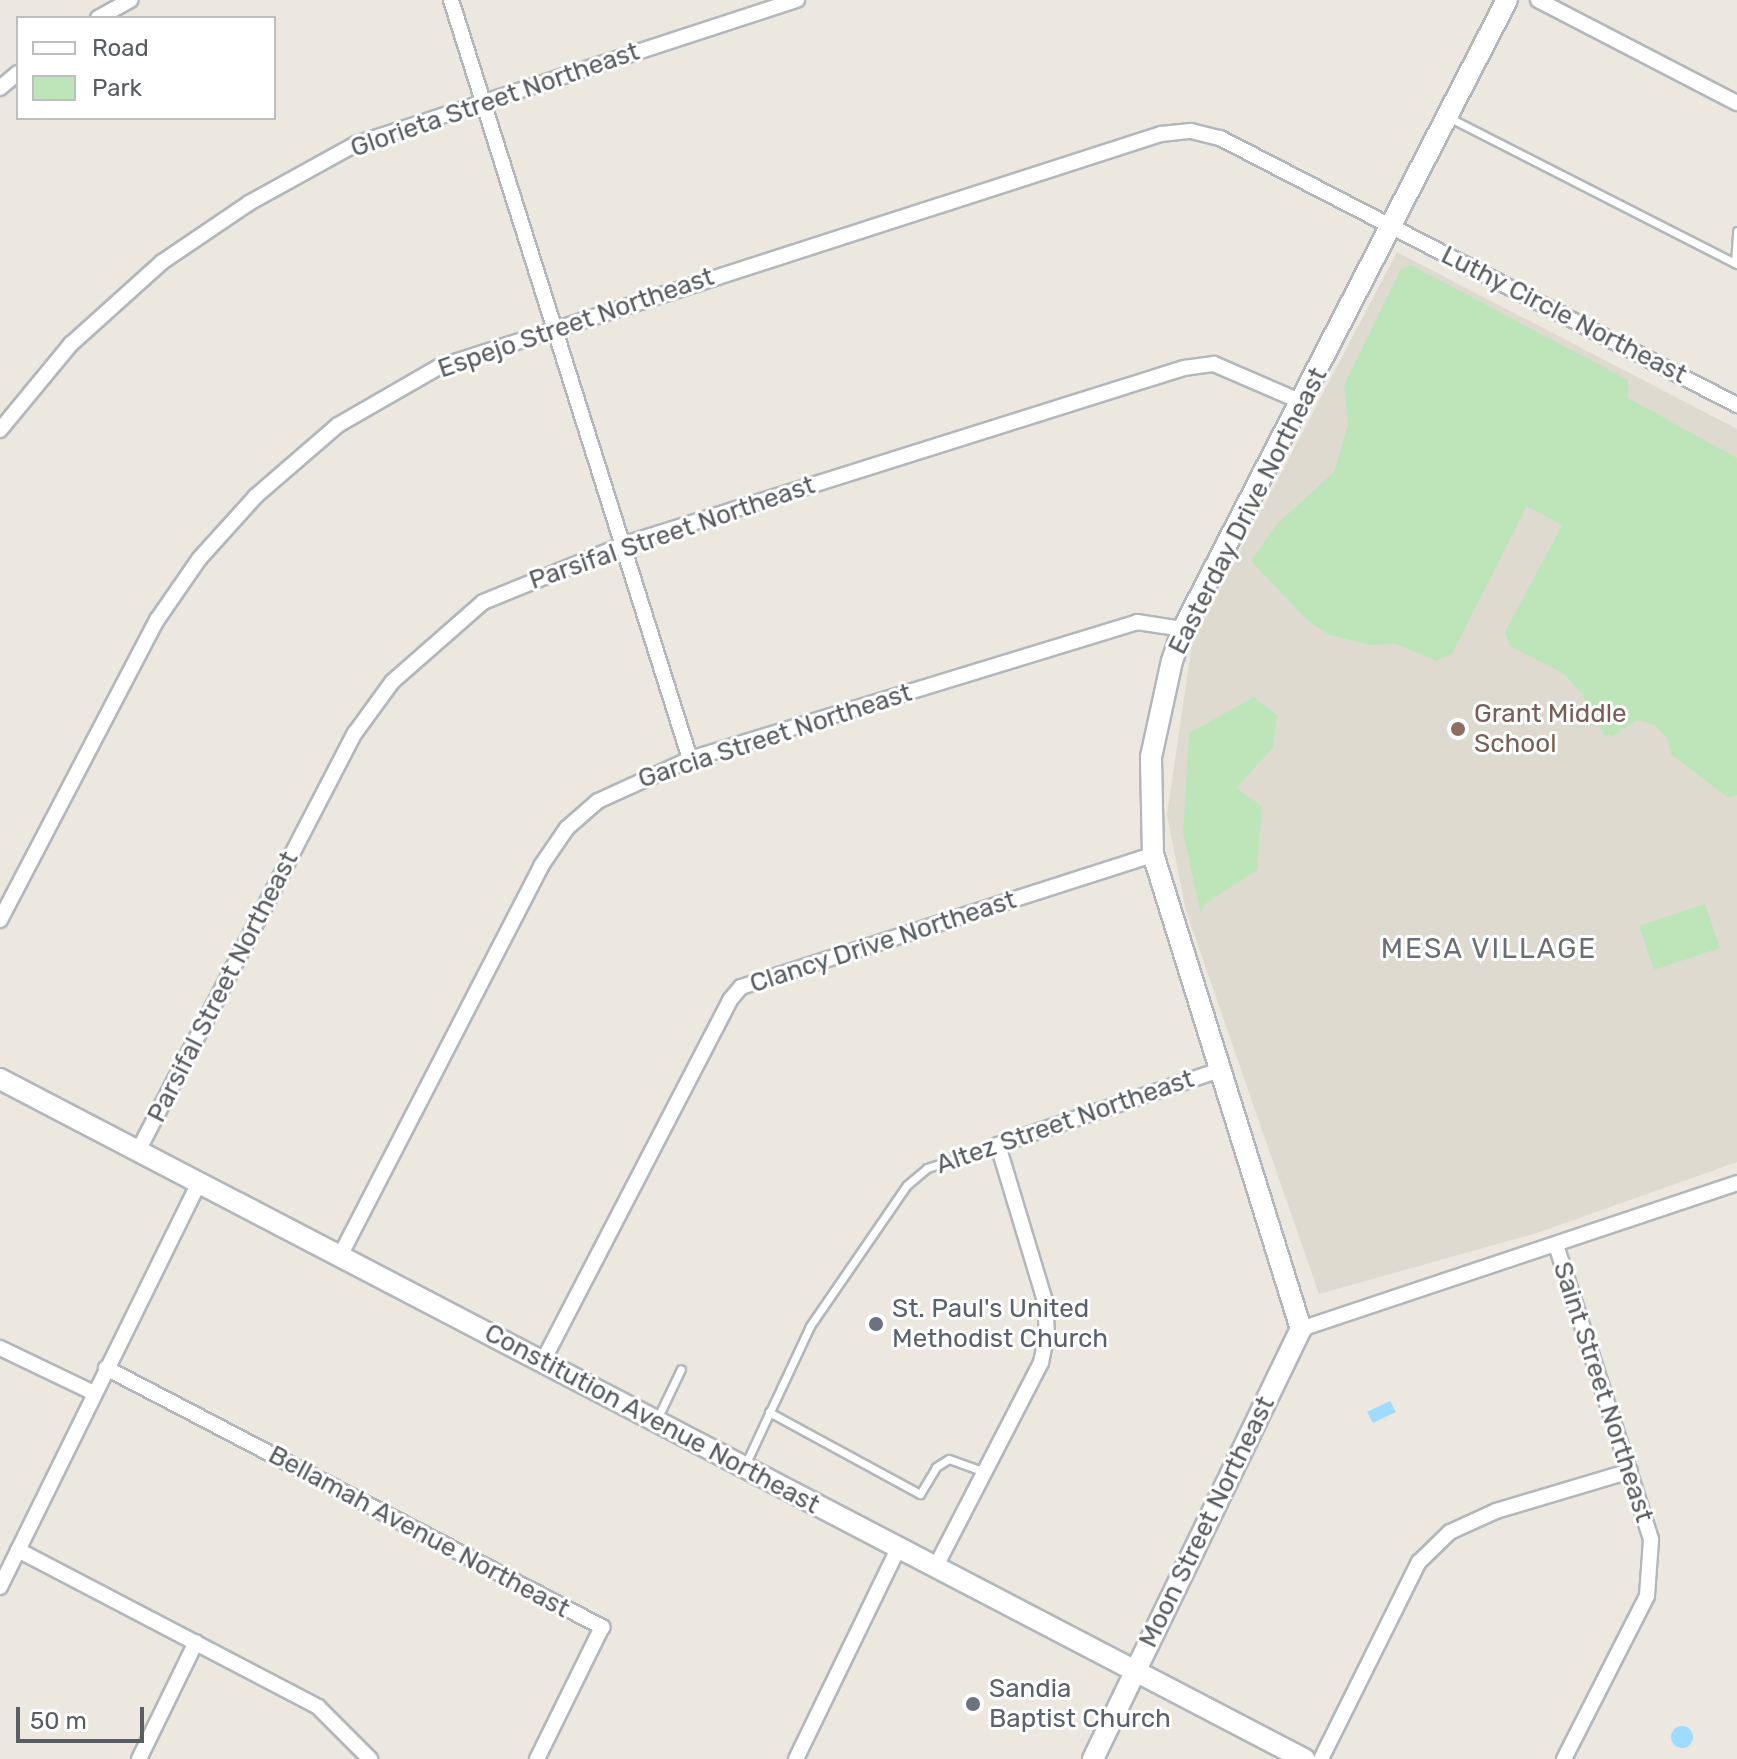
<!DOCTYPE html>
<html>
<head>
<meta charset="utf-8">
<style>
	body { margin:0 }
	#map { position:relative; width:1737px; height:1759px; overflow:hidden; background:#ece8df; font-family:Rubik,sans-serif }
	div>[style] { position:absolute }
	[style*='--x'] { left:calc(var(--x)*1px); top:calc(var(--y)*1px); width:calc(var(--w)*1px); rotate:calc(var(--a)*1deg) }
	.education>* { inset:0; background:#dedad0 }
	.green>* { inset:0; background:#bee5ba }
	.water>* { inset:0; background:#9ddcff }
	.round { border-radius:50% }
	.roads { filter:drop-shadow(2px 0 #b2b7bb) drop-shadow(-2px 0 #b2b7bb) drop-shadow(0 2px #b2b7bb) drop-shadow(0 -2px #b2b7bb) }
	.lane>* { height:7px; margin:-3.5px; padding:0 3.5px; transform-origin:3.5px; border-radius:3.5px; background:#fff }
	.street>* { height:14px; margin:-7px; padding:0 7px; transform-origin:7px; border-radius:7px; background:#fff }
	.secondary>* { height:20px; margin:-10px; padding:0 10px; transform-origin:10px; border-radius:10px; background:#fff }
	.dots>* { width:22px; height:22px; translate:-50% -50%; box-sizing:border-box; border:4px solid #fff; border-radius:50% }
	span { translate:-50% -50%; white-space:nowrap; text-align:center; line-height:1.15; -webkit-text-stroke:6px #fff; paint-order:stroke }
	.street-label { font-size:26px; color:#585d61 }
	.education-label { font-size:26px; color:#785e54 }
	.left { translate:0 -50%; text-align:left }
	.worship-label { font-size:26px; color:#5b616d }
	.neighbourhood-label { font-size:28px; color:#696f73; letter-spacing:2px }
	.legend { position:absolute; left:16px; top:16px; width:260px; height:104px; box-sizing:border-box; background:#fff; border:2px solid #bcbec0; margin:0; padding:10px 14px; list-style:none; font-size:24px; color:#585d61 }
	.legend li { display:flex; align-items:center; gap:16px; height:40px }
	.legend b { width:40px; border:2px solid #bcbec0 }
	.scale { position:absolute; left:16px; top:1707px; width:128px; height:36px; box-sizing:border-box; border:4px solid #585d61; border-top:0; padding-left:10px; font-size:24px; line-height:28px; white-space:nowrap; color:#585d61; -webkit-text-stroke:6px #fff; paint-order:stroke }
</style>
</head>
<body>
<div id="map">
	<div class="education">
		<div style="clip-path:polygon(1397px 252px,1737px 429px,1737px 1162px,1537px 1233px,1319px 1294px,1186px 911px,1167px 815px,1192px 643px)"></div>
	</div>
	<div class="green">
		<div style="clip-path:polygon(1411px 265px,1628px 380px,1628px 398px,1737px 458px,1737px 795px,1728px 798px,1671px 754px,1667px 738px,1654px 725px,1637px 720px,1613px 736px,1604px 735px,1580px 691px,1564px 674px,1510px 646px,1505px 632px,1562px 525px,1527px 506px,1452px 654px,1436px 661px,1396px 644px,1370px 645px,1330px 635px,1308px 621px,1251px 561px,1277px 524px,1334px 472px,1348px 425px,1344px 385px,1401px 269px)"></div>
		<div style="clip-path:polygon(1254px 697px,1277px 715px,1273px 748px,1236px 788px,1262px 806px,1257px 870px,1205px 904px,1201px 914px,1183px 833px,1189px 733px)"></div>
		<div style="clip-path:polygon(1705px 904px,1720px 948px,1654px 970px,1639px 926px)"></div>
	</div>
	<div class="water">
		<div style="clip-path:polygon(1390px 1401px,1396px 1412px,1373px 1423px,1367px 1412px)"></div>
		<div class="round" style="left:1671px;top:1726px;width:22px;height:22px"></div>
	</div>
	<div class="roads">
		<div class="lane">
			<div style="--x:1450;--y:118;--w:322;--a:27"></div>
			<div style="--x:1735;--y:263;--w:32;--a:-86"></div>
			<div style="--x:769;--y:1412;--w:172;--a:28.5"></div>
			<div style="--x:920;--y:1494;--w:31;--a:-59"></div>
			<div style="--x:936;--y:1467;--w:15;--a:-32"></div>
			<div style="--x:949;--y:1459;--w:37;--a:20"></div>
			<div style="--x:657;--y:1419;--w:55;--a:-64.4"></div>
			<div style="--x:745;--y:1465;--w:153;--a:-64.9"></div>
			<div style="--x:810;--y:1326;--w:171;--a:-55.5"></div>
			<div style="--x:907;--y:1185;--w:26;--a:-40"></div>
			<div style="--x:927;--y:1168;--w:75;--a:-17.9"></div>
		</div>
		<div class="street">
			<div style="--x:451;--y:0;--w:796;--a:72.52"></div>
			<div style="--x:1538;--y:0;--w:224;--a:27.4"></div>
			<div style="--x:98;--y:18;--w:37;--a:-29"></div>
			<div style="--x:0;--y:88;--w:23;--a:-40"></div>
			<div style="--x:0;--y:430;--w:112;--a:-50.5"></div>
			<div style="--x:71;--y:344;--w:122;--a:-42"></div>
			<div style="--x:162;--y:262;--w:105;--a:-34.1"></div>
			<div style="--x:249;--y:203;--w:122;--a:-28.9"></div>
			<div style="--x:356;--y:144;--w:464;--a:-18.1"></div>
			<div style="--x:0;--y:920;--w:339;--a:-62.4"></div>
			<div style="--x:157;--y:620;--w:75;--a:-55.3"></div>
			<div style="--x:200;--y:558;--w:84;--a:-47.9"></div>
			<div style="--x:256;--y:496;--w:108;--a:-40.9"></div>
			<div style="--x:338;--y:425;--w:116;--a:-29.9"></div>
			<div style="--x:439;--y:367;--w:759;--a:-17.89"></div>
			<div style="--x:1161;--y:134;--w:30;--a:-6"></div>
			<div style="--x:1191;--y:131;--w:30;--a:14"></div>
			<div style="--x:1220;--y:138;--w:582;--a:27.31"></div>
			<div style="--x:138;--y:1151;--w:471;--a:-62.6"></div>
			<div style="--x:355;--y:733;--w:63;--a:-54"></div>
			<div style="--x:392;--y:682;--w:121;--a:-41.3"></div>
			<div style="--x:483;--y:602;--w:153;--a:-22.2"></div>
			<div style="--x:625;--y:544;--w:586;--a:-17.48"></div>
			<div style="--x:1184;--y:368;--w:30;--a:-8"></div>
			<div style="--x:1214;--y:364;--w:96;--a:23.4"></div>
			<div style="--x:1556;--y:1245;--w:310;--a:72.1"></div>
			<div style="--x:1651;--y:1540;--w:56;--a:94.1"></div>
			<div style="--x:1647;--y:1596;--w:183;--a:117"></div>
			<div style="--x:340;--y:1256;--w:439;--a:-62.7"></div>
			<div style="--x:541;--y:866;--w:46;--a:-55.6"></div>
			<div style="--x:567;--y:828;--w:41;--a:-41.1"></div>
			<div style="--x:598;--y:801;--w:101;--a:-24.5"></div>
			<div style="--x:690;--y:759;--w:468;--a:-17"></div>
			<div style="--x:1137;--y:622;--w:47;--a:8.7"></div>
			<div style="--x:1301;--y:1329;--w:460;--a:-18.5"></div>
			<div style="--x:0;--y:1348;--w:104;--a:25.6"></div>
			<div style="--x:543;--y:1361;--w:407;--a:-62.6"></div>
			<div style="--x:730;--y:1000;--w:17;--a:-50"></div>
			<div style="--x:741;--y:987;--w:433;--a:-17.8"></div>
			<div style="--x:106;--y:1368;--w:560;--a:27.57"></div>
			<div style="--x:602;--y:1627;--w:147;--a:116.2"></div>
			<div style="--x:18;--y:1550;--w:339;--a:27.6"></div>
			<div style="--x:318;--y:1707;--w:74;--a:45"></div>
			<div style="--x:936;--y:1566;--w:229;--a:-62.7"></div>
			<div style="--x:1041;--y:1363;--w:31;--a:-79"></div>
			<div style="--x:1047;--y:1333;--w:32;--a:-94"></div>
			<div style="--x:1045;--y:1301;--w:163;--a:-106.8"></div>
			<div style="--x:998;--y:1145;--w:233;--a:-18.7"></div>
			<div style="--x:0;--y:1587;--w:451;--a:-63.8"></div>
			<div style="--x:139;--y:1759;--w:130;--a:-64"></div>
			<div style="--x:796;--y:1759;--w:236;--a:-64.1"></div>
			<div style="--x:1321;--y:1759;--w:220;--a:-63.6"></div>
			<div style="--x:1419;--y:1562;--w:43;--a:-44.1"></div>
			<div style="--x:1450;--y:1532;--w:51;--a:-24.5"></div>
			<div style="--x:1496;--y:1511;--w:140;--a:-16.6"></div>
		</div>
		<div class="secondary">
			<div style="--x:0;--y:1079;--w:1471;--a:27.54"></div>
			<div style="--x:1093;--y:1759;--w:478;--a:-64.2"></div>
			<div style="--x:1301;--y:1329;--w:497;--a:-107.3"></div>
			<div style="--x:1153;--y:855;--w:98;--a:-91.2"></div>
			<div style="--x:1151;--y:757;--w:98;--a:-77.7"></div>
			<div style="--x:1172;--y:661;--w:34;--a:-71"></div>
			<div style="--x:1183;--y:629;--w:708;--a:-62.75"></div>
		</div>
	</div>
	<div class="dots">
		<div style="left:1458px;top:729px;background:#8d6e63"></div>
		<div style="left:876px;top:1324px;background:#6b7280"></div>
		<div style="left:973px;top:1704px;background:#6b7280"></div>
	</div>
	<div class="street-label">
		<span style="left:495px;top:100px;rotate:-19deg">Glorieta Street Northeast</span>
		<span style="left:1564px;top:315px;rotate:27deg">Luthy Circle Northeast</span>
		<span style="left:576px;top:323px;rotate:-19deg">Espejo Street Northeast</span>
		<span style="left:1248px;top:511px;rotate:-63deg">Easterday Drive Northeast</span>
		<span style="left:672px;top:533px;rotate:-19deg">Parsifal Street Northeast</span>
		<span style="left:775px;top:736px;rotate:-18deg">Garcia Street Northeast</span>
		<span style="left:883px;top:942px;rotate:-18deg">Clancy Drive Northeast</span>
		<span style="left:223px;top:987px;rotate:-63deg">Parsifal Street Northeast</span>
		<span style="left:1065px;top:1122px;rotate:-19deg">Altez Street Northeast</span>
		<span style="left:1603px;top:1392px;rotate:72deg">Saint Street Northeast</span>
		<span style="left:652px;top:1419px;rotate:28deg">Constitution Avenue Northeast</span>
		<span style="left:1207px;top:1522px;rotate:-64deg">Moon Street Northeast</span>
		<span style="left:419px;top:1532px;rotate:28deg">Bellamah Avenue Northeast</span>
	</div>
	<div class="education-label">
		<span class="left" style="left:1474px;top:729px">Grant Middle<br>School</span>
	</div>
	<div class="worship-label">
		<span class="left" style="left:892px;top:1324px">St. Paul's United<br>Methodist Church</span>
		<span class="left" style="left:989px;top:1704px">Sandia<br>Baptist Church</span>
	</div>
	<div class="neighbourhood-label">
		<span style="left:1489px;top:949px">MESA VILLAGE</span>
	</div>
	<ul class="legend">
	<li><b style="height:10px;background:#fff"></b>Road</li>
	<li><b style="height:22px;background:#bee5ba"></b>Park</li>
	</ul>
	<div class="scale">50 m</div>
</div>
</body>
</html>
